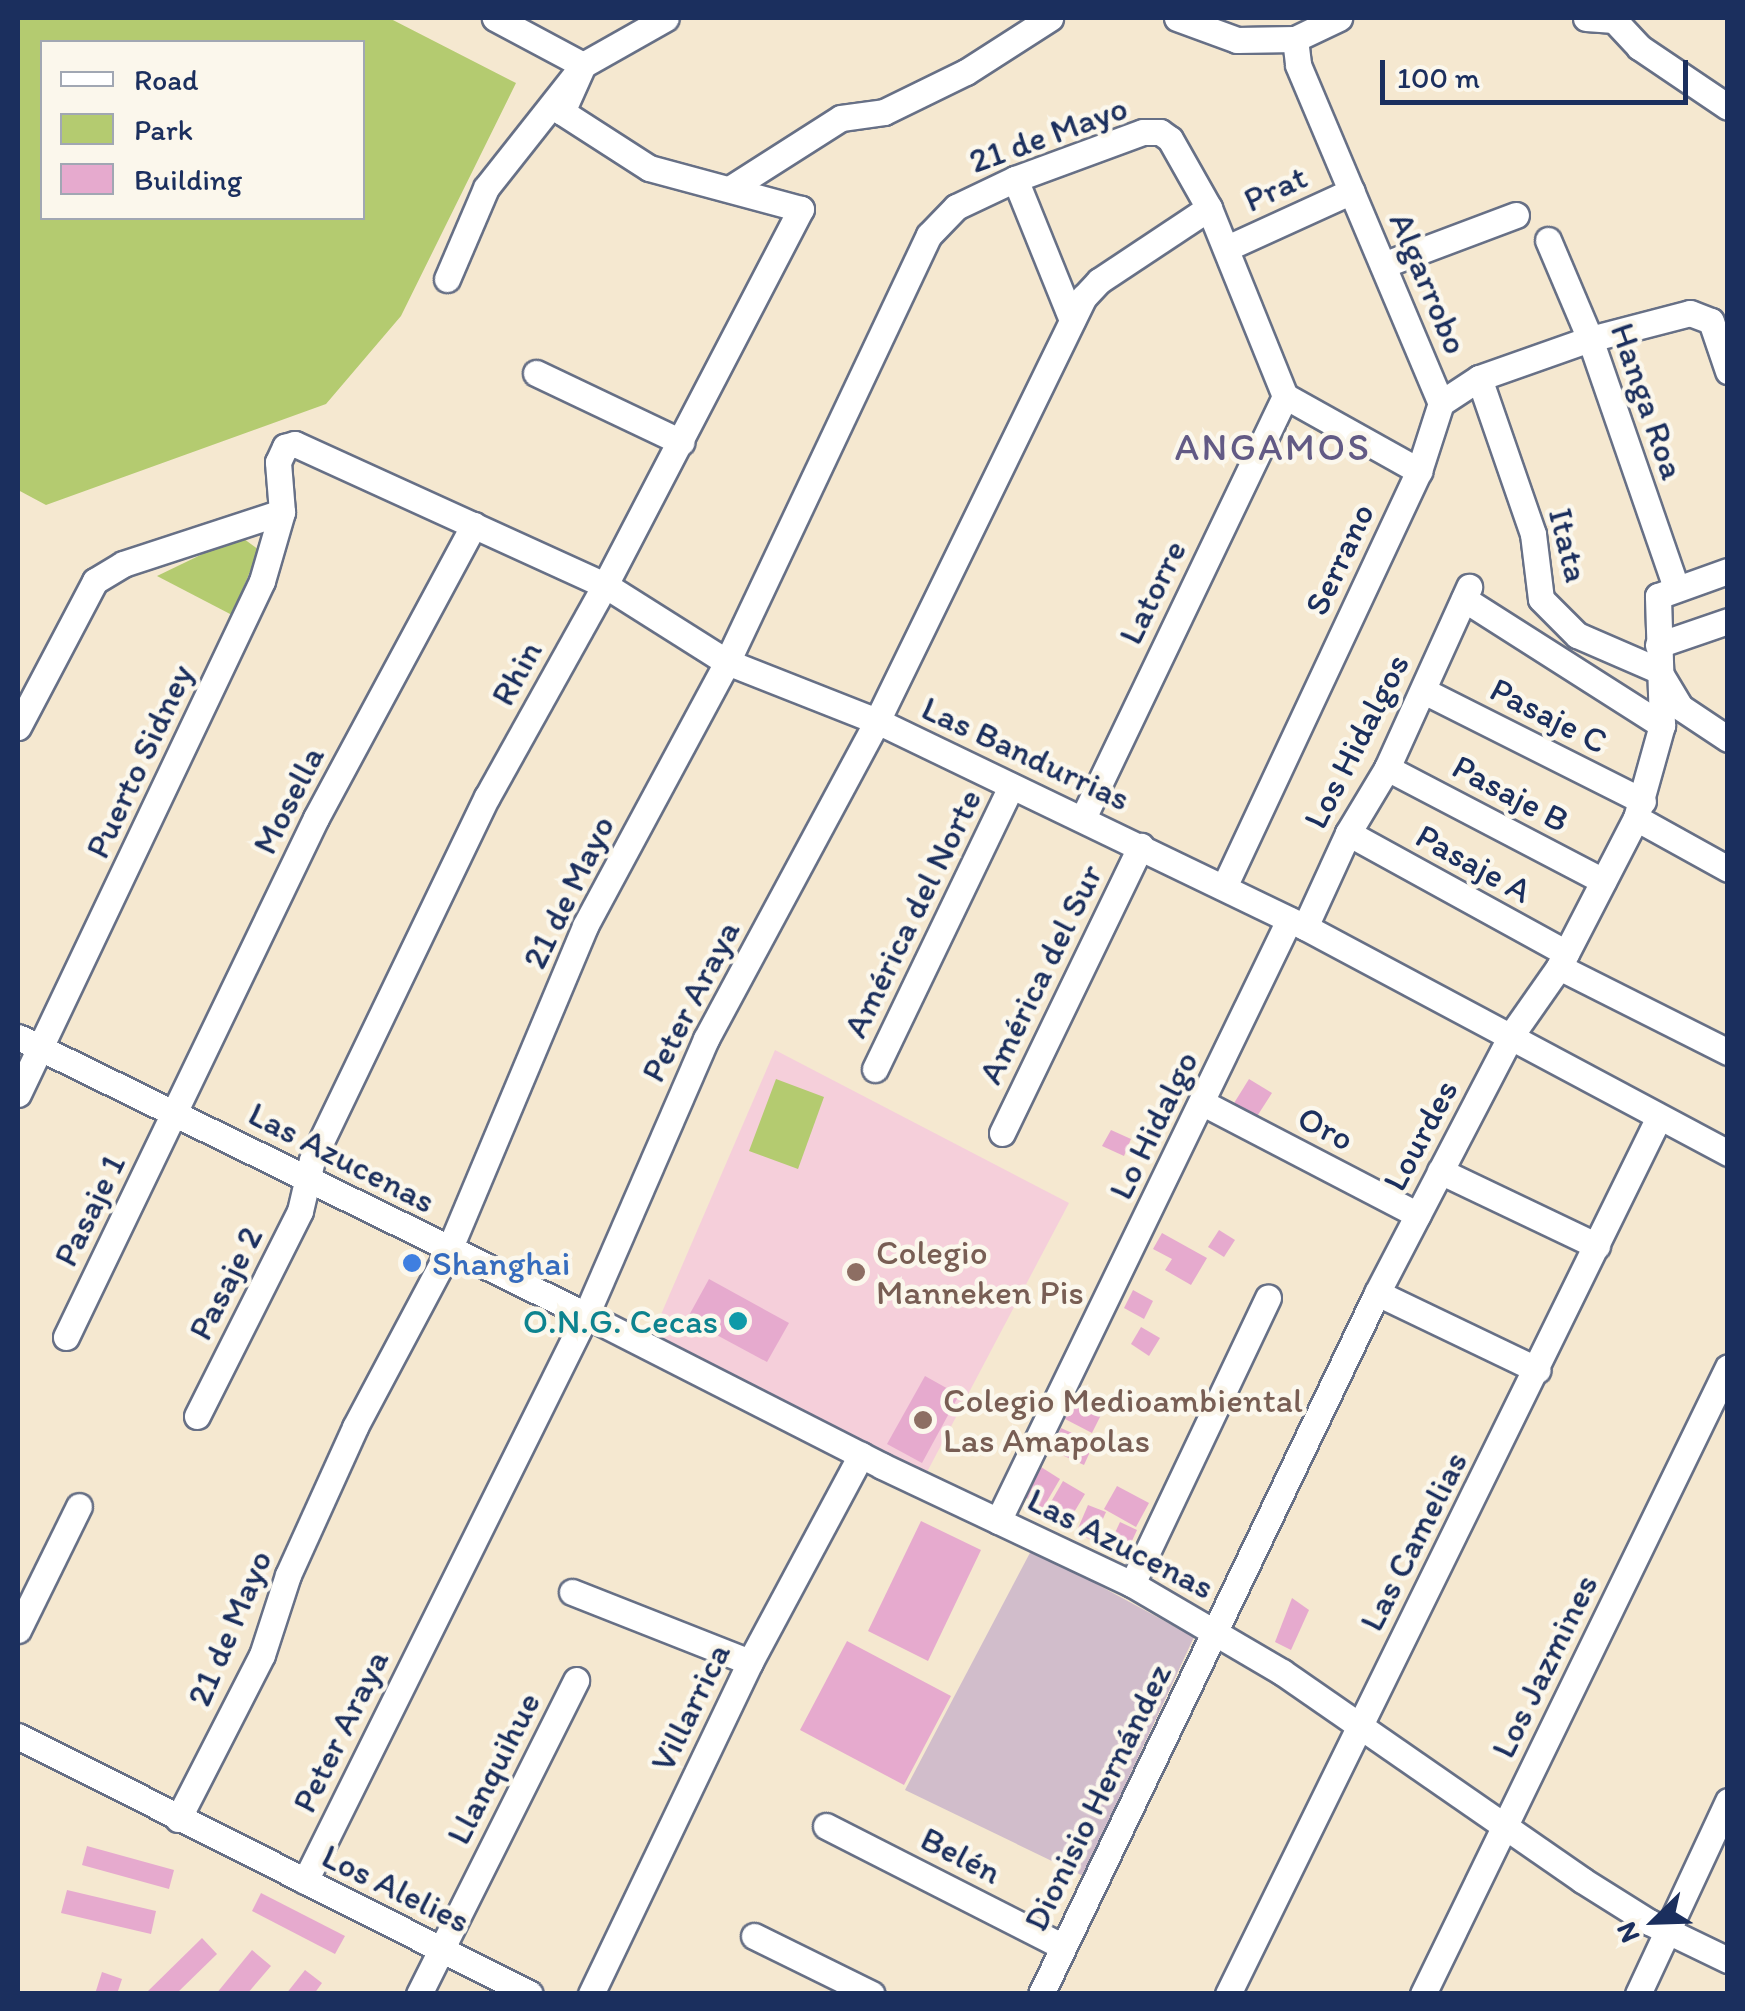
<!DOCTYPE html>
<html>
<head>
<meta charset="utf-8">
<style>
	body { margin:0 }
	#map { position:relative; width:1745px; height:2011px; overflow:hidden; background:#f5e8d0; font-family:Itim,sans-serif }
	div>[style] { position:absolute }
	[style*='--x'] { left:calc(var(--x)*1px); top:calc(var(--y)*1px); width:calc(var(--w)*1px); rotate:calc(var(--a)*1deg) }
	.built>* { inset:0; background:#f5cfda }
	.industrial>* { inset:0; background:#d1bdcb }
	.green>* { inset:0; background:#b4cb70 }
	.building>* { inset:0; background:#e6aace }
	.roads { filter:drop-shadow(2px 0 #677086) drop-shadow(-2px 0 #677086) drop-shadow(0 2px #677086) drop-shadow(0 -2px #677086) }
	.minor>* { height:25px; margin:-12.5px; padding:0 12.5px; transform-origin:12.5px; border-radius:12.5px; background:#fff }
	.dots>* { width:28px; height:28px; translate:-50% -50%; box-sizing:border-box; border:5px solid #fbf7ec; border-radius:50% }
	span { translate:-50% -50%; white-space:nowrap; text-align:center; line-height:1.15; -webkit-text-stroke:9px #fbf7ec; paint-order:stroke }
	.street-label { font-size:35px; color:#1b2f5e }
	.education-label { font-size:35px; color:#785e54 }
	.left { translate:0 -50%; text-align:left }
	.shop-label { font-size:35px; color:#366cbe }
	.culture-label { font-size:35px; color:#0d838f }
	.right { translate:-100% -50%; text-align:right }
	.neighbourhood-label { font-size:38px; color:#625a85; letter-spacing:2.5px }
	.frame { position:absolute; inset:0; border:20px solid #1b2f5e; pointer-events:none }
	.legend { position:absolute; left:40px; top:40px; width:325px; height:180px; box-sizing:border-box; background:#fbf7ec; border:2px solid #a1a7b3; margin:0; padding:12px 18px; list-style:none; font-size:30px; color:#1b2f5e }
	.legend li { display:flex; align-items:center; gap:20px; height:50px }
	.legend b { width:50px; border:2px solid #a1a7b3 }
	.north { position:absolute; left:1605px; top:1871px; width:100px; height:100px; -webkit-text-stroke:8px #fbf7ec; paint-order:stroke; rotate:247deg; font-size:28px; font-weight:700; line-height:40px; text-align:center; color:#1b2f5e }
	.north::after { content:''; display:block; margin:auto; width:35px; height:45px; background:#1b2f5e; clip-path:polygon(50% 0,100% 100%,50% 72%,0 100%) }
	.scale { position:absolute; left:1380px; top:60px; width:308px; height:45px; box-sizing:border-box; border:5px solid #1b2f5e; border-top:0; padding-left:12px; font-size:30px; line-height:35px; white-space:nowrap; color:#1b2f5e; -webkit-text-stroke:8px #fbf7ec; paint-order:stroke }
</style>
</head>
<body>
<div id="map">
	<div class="built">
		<div style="clip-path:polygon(775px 1050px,1069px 1203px,927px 1472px,650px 1340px)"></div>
	</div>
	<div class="industrial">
		<div style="clip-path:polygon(1032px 1549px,1194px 1637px,1083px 1876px,905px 1790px)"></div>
	</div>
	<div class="green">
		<div style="clip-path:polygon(evenodd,18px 18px,389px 18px,516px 83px,401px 316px,326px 404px,46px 505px,18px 490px,18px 18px,362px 42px,362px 218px,42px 218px,42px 42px,362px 42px)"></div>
		<div style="clip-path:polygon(240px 536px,259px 550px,232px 615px,157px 576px)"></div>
		<div style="clip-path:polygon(776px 1079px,824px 1097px,798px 1169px,749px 1151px)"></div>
	</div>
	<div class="building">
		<div style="clip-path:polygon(1249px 1079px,1272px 1093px,1254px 1121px,1231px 1108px)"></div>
		<div style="clip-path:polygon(1111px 1130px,1131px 1139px,1124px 1156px,1102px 1146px)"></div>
		<div style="clip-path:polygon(1219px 1230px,1235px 1240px,1224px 1257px,1208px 1247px)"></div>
		<div style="clip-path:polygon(1162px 1233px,1207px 1258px,1191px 1285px,1165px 1270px,1172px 1259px,1153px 1249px)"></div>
		<div style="clip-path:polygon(709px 1279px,789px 1323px,767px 1362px,687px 1319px)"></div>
		<div style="clip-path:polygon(1133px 1290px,1153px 1301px,1144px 1319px,1124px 1308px)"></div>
		<div style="clip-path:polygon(1141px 1327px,1160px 1338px,1149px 1356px,1131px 1344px)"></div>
		<div style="clip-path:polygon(925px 1376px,959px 1395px,922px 1463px,887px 1444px)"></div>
		<div style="clip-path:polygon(1074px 1401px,1101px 1415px,1092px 1433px,1065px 1419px)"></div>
		<div style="clip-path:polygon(1061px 1428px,1094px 1443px,1084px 1465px,1051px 1450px)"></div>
		<div style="clip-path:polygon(1041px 1467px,1060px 1479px,1043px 1508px,1023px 1496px)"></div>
		<div style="clip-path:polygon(1063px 1481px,1085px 1494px,1070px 1519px,1048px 1507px)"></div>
		<div style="clip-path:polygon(1117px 1486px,1149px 1503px,1136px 1527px,1104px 1509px)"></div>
		<div style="clip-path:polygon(1088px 1505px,1106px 1512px,1093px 1541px,1076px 1533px)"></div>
		<div style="clip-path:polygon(921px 1521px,981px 1550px,928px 1661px,868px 1631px)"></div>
		<div style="clip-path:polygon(1120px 1522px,1137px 1530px,1126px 1554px,1109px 1546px)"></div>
		<div style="clip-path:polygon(1292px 1598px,1309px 1610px,1291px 1650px,1275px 1642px)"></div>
		<div style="clip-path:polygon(847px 1641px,951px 1696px,904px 1785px,800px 1730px)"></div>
		<div style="clip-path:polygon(87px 1846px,174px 1870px,169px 1889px,82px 1865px)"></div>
		<div style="clip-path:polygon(67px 1890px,156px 1911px,151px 1934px,61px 1913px)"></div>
		<div style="clip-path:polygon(261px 1893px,345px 1936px,335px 1954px,252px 1911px)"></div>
		<div style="clip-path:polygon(202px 1938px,217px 1954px,176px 1994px,145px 1994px)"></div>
		<div style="clip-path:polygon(252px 1950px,271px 1966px,247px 1994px,216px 1994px)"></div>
		<div style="clip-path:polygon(305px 1970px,322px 1983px,314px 1994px,286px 1994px)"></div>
		<div style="clip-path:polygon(102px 1972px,122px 1979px,117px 1994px,95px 1994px)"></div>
	</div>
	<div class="roads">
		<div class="minor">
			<div style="--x:1177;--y:18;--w:64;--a:20.1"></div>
			<div style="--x:1237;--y:40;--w:58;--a:-1"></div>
			<div style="--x:1295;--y:39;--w:49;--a:-25.5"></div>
			<div style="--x:1586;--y:18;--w:28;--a:4"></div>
			<div style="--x:1614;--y:20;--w:37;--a:47"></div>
			<div style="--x:1639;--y:47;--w:107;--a:34"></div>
			<div style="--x:1295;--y:39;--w:26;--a:83"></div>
			<div style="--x:1298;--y:65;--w:367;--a:67.1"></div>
			<div style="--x:1015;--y:179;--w:152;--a:68"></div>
			<div style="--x:731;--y:188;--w:130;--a:-32.5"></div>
			<div style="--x:841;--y:118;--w:43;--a:-7.9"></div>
			<div style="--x:884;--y:112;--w:91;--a:-26"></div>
			<div style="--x:966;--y:72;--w:100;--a:-32.7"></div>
			<div style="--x:1548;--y:240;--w:108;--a:67"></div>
			<div style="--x:1590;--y:339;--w:263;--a:70.9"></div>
			<div style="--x:1227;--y:248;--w:137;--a:-24.5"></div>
			<div style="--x:1383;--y:265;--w:142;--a:-20.6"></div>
			<div style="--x:447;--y:279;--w:99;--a:-66.8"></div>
			<div style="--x:486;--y:188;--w:157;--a:-51.7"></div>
			<div style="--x:583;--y:65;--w:95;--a:-29.5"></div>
			<div style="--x:536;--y:373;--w:161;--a:25.4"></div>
			<div style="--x:1479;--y:378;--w:165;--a:70.9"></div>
			<div style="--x:1533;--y:534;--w:65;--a:83"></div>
			<div style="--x:1541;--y:599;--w:51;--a:45"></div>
			<div style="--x:1577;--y:635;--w:88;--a:23.4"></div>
			<div style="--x:1464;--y:599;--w:235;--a:32.5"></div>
			<div style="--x:1658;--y:645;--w:74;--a:-18.9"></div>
			<div style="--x:1661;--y:675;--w:37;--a:59"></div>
			<div style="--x:1680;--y:707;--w:58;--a:33.7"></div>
			<div style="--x:1424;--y:691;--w:245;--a:26.7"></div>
			<div style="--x:18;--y:727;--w:165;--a:-62.2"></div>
			<div style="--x:95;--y:581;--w:33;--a:-31"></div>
			<div style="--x:123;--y:564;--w:167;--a:-18.1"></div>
			<div style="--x:1387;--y:768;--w:244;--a:27.6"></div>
			<div style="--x:1083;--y:818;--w:468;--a:-64.4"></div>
			<div style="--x:1636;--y:818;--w:105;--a:29"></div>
			<div style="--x:1348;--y:833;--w:249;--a:28.8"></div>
			<div style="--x:1224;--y:887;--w:459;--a:-64.9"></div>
			<div style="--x:1419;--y:471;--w:71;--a:-72.1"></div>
			<div style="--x:1441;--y:403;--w:45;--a:-33.3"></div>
			<div style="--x:1479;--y:378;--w:118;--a:-19.4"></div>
			<div style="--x:1590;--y:339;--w:103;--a:-14.6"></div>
			<div style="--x:1690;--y:313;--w:22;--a:21"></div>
			<div style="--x:1711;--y:321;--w:53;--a:71.2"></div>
			<div style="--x:1305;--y:927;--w:103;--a:-65.4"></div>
			<div style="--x:1348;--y:833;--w:76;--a:-59"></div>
			<div style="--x:1387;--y:768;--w:199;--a:-65.6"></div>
			<div style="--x:1559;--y:967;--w:189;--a:26.7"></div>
			<div style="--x:18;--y:1037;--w:632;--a:26.08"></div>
			<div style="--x:586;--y:1315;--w:332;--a:27"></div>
			<div style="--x:882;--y:1466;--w:276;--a:25.3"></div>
			<div style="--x:1132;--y:1584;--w:174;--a:30.4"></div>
			<div style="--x:1282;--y:1672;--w:365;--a:34.7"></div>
			<div style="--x:1582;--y:1880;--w:79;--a:32.1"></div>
			<div style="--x:1649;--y:1922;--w:88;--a:25.7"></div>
			<div style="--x:875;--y:1069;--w:314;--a:-64.3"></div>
			<div style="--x:18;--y:1094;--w:568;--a:-64.56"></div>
			<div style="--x:262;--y:581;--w:72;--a:-73.8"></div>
			<div style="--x:282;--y:512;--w:50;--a:-94.6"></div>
			<div style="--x:278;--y:462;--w:17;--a:-65"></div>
			<div style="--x:285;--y:447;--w:10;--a:-17"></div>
			<div style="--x:295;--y:444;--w:341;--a:24.5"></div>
			<div style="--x:605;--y:585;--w:144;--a:32.3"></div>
			<div style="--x:727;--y:662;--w:161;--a:21.5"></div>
			<div style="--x:877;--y:721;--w:475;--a:25.7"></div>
			<div style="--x:1305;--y:927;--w:480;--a:28.1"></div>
			<div style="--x:1203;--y:1103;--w:242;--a:27.5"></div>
			<div style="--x:1002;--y:1133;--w:319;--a:-64.2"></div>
			<div style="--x:1440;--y:1171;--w:174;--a:25.5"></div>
			<div style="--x:1377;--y:1293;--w:178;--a:25.6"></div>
			<div style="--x:66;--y:1337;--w:576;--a:-64.28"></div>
			<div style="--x:316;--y:818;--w:333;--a:-61.7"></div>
			<div style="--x:197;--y:1416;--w:229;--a:-63.3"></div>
			<div style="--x:300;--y:1211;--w:52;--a:-76.8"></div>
			<div style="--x:312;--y:1160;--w:403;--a:-64.3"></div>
			<div style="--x:487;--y:797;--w:243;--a:-60.9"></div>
			<div style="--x:605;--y:585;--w:424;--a:-62.5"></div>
			<div style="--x:801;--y:209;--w:157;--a:-164.9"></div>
			<div style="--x:649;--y:168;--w:103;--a:-147.2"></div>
			<div style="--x:562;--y:112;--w:51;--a:-65.9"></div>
			<div style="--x:583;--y:65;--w:100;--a:-151.9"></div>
			<div style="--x:998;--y:1521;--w:668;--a:-64.16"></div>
			<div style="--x:1132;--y:1584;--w:317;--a:-64.6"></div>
			<div style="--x:572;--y:1592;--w:191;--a:21.5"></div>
			<div style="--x:18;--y:1630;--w:138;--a:-63.8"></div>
			<div style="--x:18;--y:1736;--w:573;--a:26.74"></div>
			<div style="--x:178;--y:1819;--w:184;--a:-62.9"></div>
			<div style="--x:262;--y:1655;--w:84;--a:-72"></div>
			<div style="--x:288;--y:1575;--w:162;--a:-65.6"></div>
			<div style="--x:355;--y:1427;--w:200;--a:-62"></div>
			<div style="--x:449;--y:1250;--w:351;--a:-67.2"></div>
			<div style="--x:585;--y:926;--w:300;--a:-61.7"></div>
			<div style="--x:727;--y:662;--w:472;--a:-64.7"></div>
			<div style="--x:929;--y:235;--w:39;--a:-46"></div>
			<div style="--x:956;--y:207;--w:65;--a:-25.4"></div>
			<div style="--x:1015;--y:179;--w:136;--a:-20.2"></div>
			<div style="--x:1143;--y:132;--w:17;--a:0"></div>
			<div style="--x:1160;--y:132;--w:12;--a:35"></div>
			<div style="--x:1170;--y:139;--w:79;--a:60.5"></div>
			<div style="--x:1209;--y:208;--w:203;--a:68"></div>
			<div style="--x:1285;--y:396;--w:154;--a:29.2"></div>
			<div style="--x:826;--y:1826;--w:266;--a:27"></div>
			<div style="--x:305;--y:1881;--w:632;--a:-63.6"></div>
			<div style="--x:586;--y:1315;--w:301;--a:-66.5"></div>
			<div style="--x:706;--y:1039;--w:361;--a:-61.7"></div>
			<div style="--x:877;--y:721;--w:472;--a:-64"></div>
			<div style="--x:1084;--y:297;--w:22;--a:-47"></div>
			<div style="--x:1099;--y:281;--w:132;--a:-33.6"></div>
			<div style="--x:754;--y:1936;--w:131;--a:26.2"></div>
			<div style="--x:419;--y:1994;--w:351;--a:-63.4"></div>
			<div style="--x:591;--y:1994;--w:368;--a:-64.4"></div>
			<div style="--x:750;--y:1662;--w:235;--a:-61.8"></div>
			<div style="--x:1041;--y:1994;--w:777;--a:-64.39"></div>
			<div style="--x:1377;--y:1293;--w:292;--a:-62.5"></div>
			<div style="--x:1512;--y:1034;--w:82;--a:-55"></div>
			<div style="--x:1559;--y:967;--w:168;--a:-62.7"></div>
			<div style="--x:1636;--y:818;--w:97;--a:-74.4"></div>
			<div style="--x:1662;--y:725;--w:129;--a:-91.8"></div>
			<div style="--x:1658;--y:596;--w:74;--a:-19.7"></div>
			<div style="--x:1228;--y:1994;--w:975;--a:-63.83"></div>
			<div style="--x:1423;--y:1994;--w:697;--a:-64.06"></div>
			<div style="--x:1638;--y:1994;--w:213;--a:-65"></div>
		</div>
	</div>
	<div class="dots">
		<div style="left:412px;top:1263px;background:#3f7fe0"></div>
		<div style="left:856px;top:1272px;background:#8d6e63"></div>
		<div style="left:738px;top:1321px;background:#0f9aa8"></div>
		<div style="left:923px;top:1420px;background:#8d6e63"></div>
	</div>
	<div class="street-label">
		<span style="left:1048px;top:134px;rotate:-20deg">21 de Mayo</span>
		<span style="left:1275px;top:188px;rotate:-25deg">Prat</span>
		<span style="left:1429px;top:283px;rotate:67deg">Algarrobo</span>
		<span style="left:1648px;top:401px;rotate:71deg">Hanga Roa</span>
		<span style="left:1569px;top:545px;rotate:76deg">Itata</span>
		<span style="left:1339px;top:559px;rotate:-65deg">Serrano</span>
		<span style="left:1152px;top:592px;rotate:-64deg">Latorre</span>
		<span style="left:516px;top:673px;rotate:-61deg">Rhin</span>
		<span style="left:1549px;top:715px;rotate:27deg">Pasaje C</span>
		<span style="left:1356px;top:741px;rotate:-63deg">Los Hidalgos</span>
		<span style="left:1026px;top:753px;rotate:25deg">Las Bandurrias</span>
		<span style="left:139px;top:761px;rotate:-65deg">Puerto Sidney</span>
		<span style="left:1511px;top:793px;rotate:28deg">Pasaje B</span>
		<span style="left:288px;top:800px;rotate:-63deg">Mosella</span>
		<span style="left:1474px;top:863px;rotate:29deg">Pasaje A</span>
		<span style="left:568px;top:892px;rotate:-64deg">21 de Mayo</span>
		<span style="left:912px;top:913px;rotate:-64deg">América del Norte</span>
		<span style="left:1040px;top:974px;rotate:-64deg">América del Sur</span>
		<span style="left:690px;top:1001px;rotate:-63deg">Peter Araya</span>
		<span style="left:1153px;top:1125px;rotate:-64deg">Lo Hidalgo</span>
		<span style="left:1326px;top:1128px;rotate:27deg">Oro</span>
		<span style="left:1420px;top:1135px;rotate:-62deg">Lourdes</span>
		<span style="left:342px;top:1157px;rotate:27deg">Las Azucenas</span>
		<span style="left:89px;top:1210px;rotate:-64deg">Pasaje 1</span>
		<span style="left:225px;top:1283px;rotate:-63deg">Pasaje 2</span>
		<span style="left:1413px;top:1541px;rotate:-63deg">Las Camelias</span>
		<span style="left:1121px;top:1543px;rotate:27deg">Las Azucenas</span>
		<span style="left:229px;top:1628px;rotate:-67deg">21 de Mayo</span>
		<span style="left:1544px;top:1666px;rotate:-64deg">Los Jazmines</span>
		<span style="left:690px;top:1707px;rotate:-64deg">Villarrica</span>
		<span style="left:340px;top:1731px;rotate:-64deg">Peter Araya</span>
		<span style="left:493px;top:1768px;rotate:-63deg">Llanquihue</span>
		<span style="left:1097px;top:1797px;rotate:-64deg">Dionisio Hernández</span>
		<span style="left:961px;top:1855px;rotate:27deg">Belén</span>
		<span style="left:396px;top:1888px;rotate:26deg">Los Alelies</span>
	</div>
	<div class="education-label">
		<span class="left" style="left:876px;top:1272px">Colegio<br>Manneken Pis</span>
		<span class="left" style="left:943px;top:1420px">Colegio Medioambiental<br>Las Amapolas</span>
	</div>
	<div class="shop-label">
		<span class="left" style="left:432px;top:1263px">Shanghai</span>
	</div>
	<div class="culture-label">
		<span class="right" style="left:718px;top:1321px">O.N.G. Cecas</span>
	</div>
	<div class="neighbourhood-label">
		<span style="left:1273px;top:448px">ANGAMOS</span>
	</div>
	<div class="frame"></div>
	<ul class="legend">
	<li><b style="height:12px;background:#fff"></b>Road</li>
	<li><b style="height:28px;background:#b4cb70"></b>Park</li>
	<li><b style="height:28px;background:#e6aace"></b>Building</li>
	</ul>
	<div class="north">N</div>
	<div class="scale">100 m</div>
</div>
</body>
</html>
